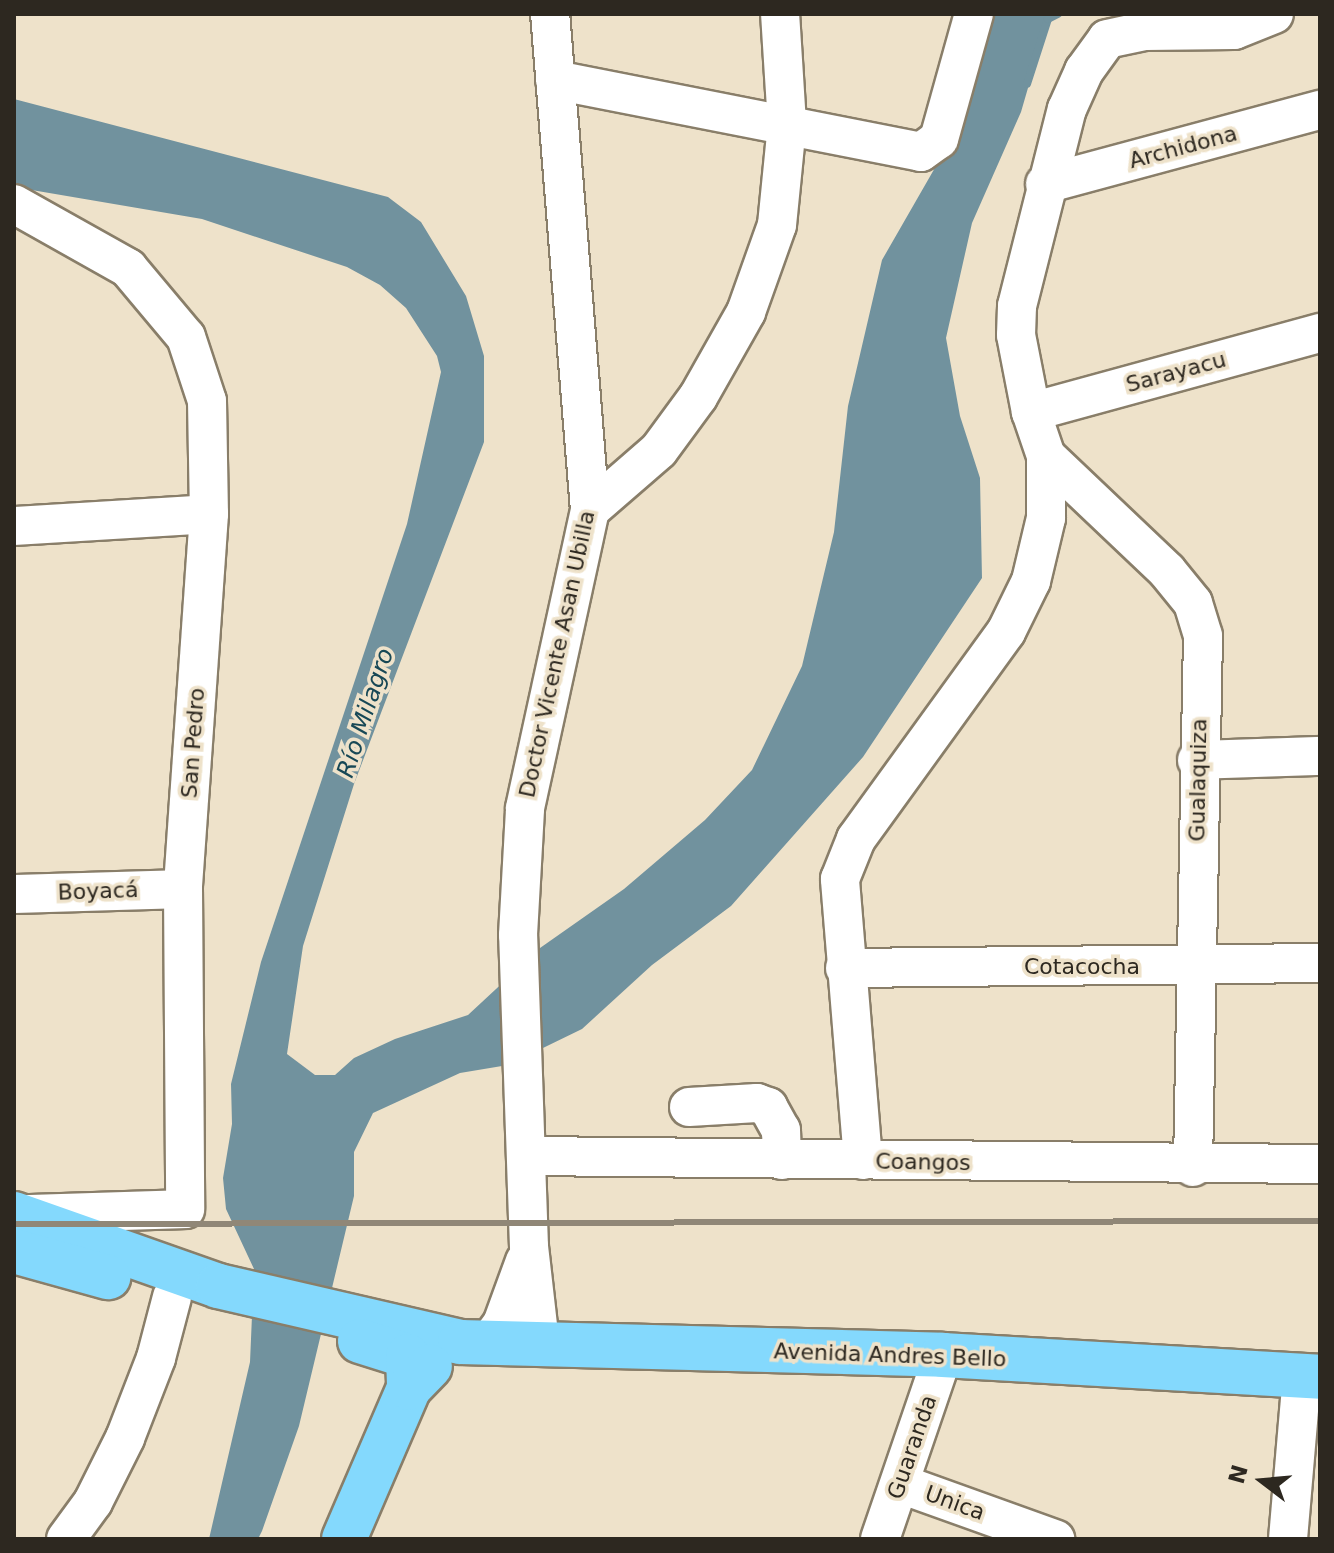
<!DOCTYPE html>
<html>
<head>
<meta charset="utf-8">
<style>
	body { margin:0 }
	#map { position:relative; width:1334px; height:1553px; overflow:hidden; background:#eee2ca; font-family:"DejaVu Sans",sans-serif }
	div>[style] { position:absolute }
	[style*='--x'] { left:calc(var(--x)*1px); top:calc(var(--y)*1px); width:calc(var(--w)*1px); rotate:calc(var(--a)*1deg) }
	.water>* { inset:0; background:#71929e }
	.stream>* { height:8px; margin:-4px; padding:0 4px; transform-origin:4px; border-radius:4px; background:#71929e }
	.roads { filter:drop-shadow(2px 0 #897e69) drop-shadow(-2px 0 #897e69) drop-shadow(0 2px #897e69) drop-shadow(0 -2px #897e69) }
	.minor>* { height:38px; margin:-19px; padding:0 19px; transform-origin:19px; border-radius:19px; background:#fff }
	.major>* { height:44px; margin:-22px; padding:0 22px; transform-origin:22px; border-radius:22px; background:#84d9fd }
	.rail>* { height:6px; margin:-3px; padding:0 3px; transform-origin:3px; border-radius:3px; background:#908777 }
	span { translate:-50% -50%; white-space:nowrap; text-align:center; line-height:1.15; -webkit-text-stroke:7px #eee2ca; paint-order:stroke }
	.street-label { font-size:22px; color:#2d2820 }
	.water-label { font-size:24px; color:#174856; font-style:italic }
	.frame { position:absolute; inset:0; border:16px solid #2d2820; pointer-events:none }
	.north { position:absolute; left:1222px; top:1441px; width:80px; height:80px; -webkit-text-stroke:6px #eee2ca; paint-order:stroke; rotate:286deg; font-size:22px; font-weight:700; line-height:32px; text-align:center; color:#2d2820 }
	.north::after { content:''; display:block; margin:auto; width:28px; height:36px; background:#2d2820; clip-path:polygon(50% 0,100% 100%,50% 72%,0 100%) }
</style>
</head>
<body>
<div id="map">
	<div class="water">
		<div style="clip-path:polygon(981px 14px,1058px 14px,1048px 19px,1021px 112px,972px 223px,946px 338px,960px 416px,980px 478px,982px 578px,863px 757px,731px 906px,652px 965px,582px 1029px,508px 1065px,460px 1073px,373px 1113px,354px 1152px,354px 1196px,299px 1426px,262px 1531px,258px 1539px,209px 1539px,250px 1362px,254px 1269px,226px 1209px,223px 1178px,232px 1124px,231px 1084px,261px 962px,407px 524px,441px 372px,437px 356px,406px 308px,380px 285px,347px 267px,202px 219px,14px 187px,14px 99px,388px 197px,421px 222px,466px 296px,484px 356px,484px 442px,354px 784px,303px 946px,287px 1054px,315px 1075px,335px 1075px,354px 1058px,395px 1039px,468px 1015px,540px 948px,624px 889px,705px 820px,752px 770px,802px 666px,834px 532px,848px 406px,882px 260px,936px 166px)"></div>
	</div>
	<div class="stream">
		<div style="--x:1027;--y:84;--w:68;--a:-72.1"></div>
		<div style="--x:1048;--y:19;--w:11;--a:-27"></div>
	</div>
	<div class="roads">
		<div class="minor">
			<div style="--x:555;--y:80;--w:373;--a:11.1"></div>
			<div style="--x:921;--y:152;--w:22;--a:-36"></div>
			<div style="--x:939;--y:139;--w:130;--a:-74.4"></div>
			<div style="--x:1045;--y:184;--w:285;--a:-15.1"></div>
			<div style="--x:14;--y:204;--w:131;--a:29.3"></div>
			<div style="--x:128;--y:268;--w:90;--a:50"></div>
			<div style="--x:186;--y:337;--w:67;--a:71.8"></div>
			<div style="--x:207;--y:401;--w:113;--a:89"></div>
			<div style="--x:209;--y:514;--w:376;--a:94"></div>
			<div style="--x:183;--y:889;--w:320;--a:89.6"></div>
			<div style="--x:185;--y:1209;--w:160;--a:178.2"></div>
			<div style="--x:1031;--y:412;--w:300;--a:-15.3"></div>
			<div style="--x:1046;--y:456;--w:167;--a:43.5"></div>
			<div style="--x:1167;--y:571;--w:41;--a:50.9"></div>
			<div style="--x:1193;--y:603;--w:34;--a:73"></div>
			<div style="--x:1203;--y:636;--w:531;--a:91.08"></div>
			<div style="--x:590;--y:510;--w:91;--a:-41"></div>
			<div style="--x:659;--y:450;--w:66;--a:-53.7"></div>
			<div style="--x:698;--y:397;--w:98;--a:-60.5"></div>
			<div style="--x:746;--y:312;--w:92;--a:-70.4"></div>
			<div style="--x:777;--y:225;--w:101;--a:-84.3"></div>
			<div style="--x:787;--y:124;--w:110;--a:-93.6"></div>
			<div style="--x:14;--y:526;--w:195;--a:-3.5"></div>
			<div style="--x:1197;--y:760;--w:123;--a:-1.9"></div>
			<div style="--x:14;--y:894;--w:169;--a:-1.7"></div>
			<div style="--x:845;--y:968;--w:475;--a:-0.6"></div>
			<div style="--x:689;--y:1107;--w:68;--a:-3.4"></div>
			<div style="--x:757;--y:1103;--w:12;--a:20"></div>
			<div style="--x:768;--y:1107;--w:26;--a:61"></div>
			<div style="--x:781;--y:1130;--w:30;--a:88"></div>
			<div style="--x:526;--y:1156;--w:794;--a:0.58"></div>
			<div style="--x:863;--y:1160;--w:282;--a:-94.7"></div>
			<div style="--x:840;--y:879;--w:43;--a:-68.2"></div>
			<div style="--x:856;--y:839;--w:256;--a:-54.1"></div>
			<div style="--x:1006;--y:632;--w:57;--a:-63.9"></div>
			<div style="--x:1031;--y:581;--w:65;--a:-76.6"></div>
			<div style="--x:1046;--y:518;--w:62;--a:-90"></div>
			<div style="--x:1046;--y:456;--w:46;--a:-108.8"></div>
			<div style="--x:1031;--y:412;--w:78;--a:-101"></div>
			<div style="--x:1016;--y:335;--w:29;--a:-88"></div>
			<div style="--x:1017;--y:306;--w:203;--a:-75.8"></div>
			<div style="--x:1067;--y:109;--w:42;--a:-65.9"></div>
			<div style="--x:1084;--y:71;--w:39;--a:-54"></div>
			<div style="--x:1107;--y:39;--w:39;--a:-12"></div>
			<div style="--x:1145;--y:31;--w:89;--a:-0.6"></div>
			<div style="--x:1234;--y:30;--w:43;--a:-21.8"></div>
			<div style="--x:488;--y:1343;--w:24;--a:-54"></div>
			<div style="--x:502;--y:1324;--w:67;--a:-69.9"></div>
			<div style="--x:540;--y:1343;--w:97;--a:-96.5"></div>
			<div style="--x:529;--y:1247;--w:312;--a:-92"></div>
			<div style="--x:518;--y:935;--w:127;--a:-86.8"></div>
			<div style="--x:525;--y:808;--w:305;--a:-77.7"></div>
			<div style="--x:590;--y:510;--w:498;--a:-94.6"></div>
			<div style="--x:901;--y:1484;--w:164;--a:19.7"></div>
			<div style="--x:66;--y:1539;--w:46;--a:-53.9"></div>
			<div style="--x:93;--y:1502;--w:72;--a:-63.4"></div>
			<div style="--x:125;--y:1438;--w:86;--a:-68.8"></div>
			<div style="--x:156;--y:1358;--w:63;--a:-75.3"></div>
			<div style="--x:880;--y:1539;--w:194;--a:-71.1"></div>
			<div style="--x:1288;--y:1539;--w:165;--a:-85.1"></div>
		</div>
		<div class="major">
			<div style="--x:14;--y:1214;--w:216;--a:19.4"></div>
			<div style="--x:218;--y:1286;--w:248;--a:13"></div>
			<div style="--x:460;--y:1342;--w:483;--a:1.5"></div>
			<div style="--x:943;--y:1355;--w:378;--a:3.3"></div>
			<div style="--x:14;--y:1251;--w:98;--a:15.5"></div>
			<div style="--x:360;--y:1341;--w:50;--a:17.4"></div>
			<div style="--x:408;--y:1356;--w:32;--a:88"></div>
			<div style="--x:344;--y:1539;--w:164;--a:-66.7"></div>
			<div style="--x:409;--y:1388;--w:30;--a:-46"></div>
		</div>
	</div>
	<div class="rail">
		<div style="--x:14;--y:1224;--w:1306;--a:-0.13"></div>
	</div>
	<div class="street-label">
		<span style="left:1183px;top:147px;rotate:-15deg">Archidona</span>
		<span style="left:1176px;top:372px;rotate:-15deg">Sarayacu</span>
		<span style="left:557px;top:654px;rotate:-78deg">Doctor Vicente Asan Ubilla</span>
		<span style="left:193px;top:743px;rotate:-86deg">San Pedro</span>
		<span style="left:1198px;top:780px;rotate:-89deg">Gualaquiza</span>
		<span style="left:98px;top:891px;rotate:-2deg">Boyacá</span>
		<span style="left:1082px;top:967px">Cotacocha</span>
		<span style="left:923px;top:1162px;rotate:1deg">Coangos</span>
		<span style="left:890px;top:1355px;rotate:2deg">Avenida Andres Bello</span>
		<span style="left:912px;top:1447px;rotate:-71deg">Guaranda</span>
		<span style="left:955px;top:1503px;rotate:20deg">Unica</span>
	</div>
	<div class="water-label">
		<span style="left:366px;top:713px;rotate:-72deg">Río Milagro</span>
	</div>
	<div class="frame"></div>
	<div class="north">N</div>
</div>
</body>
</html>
